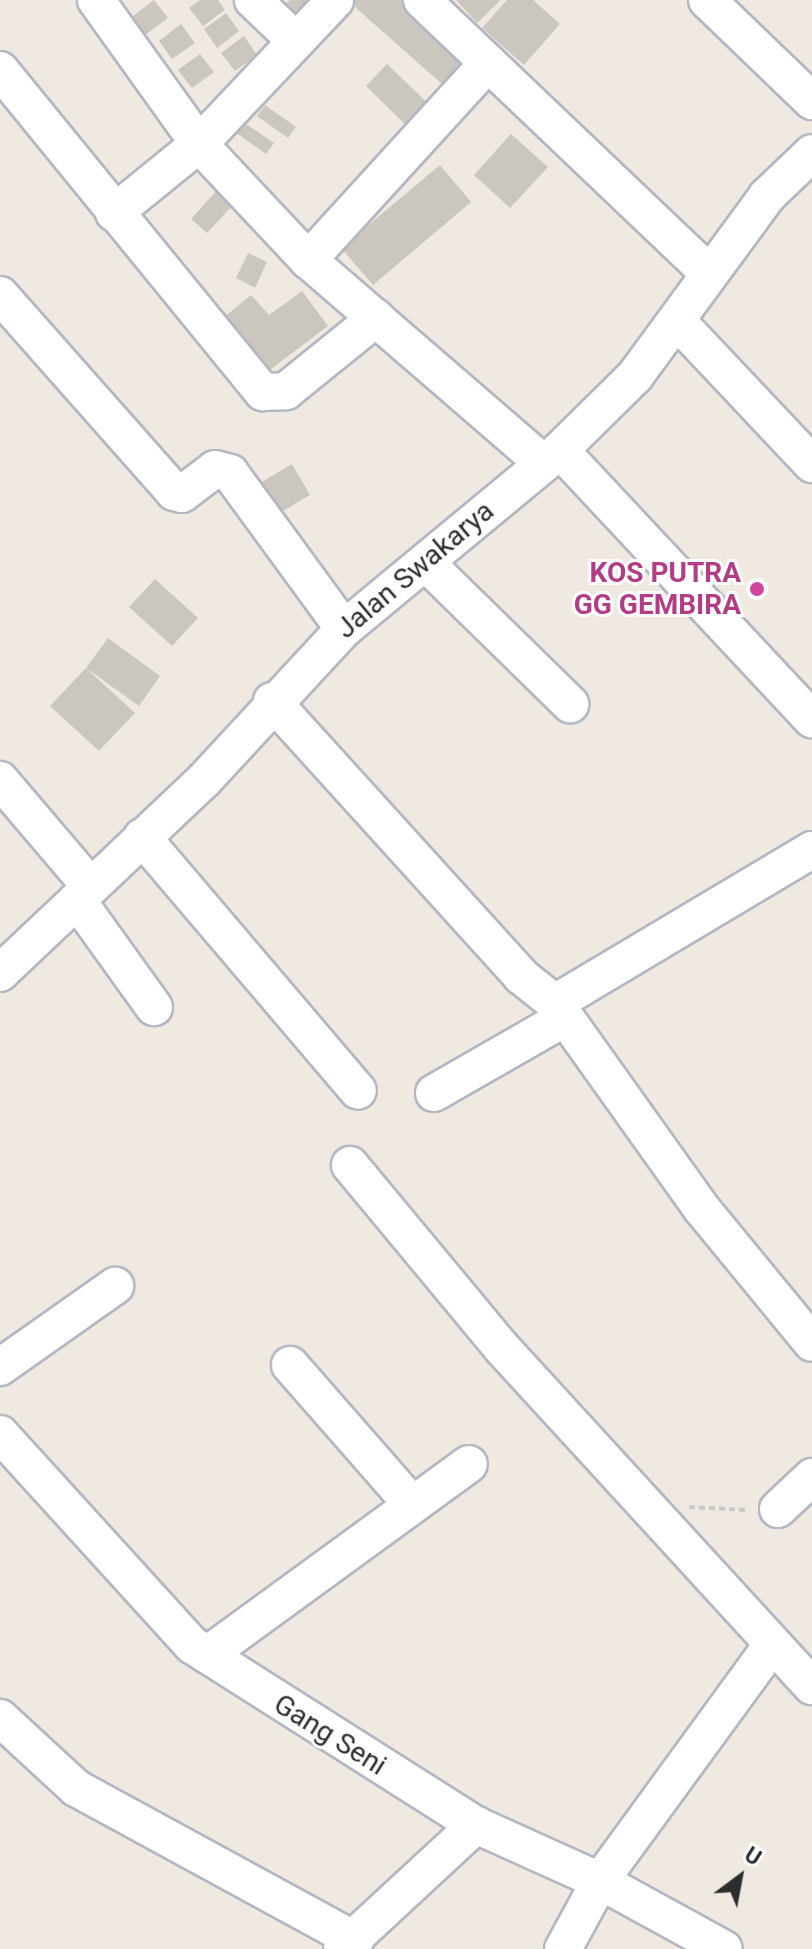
<!DOCTYPE html>
<html>
<head>
<meta charset="utf-8">
<style>
	body { margin:0 }
	#map { position:relative; width:812px; height:1949px; overflow:hidden; background:#efe9e1; font-family:Roboto,sans-serif }
	div>[style] { position:absolute }
	[style*='--x'] { left:calc(var(--x)*1px); top:calc(var(--y)*1px); width:calc(var(--w)*1px); rotate:calc(var(--a)*1deg) }
	.building>* { inset:0; background:#cbc7bf }
	.path>* { height:4px; margin-top:-2px; transform-origin:0; background:repeating-linear-gradient(90deg,#c9c9c9 0 6px,transparent 0 10px) }
	.roads { filter:drop-shadow(2px 0 #b4b7c1) drop-shadow(-2px 0 #b4b7c1) drop-shadow(0 2px #b4b7c1) drop-shadow(0 -2px #b4b7c1) }
	.minor>* { height:36px; margin:-18px; padding:0 18px; transform-origin:18px; border-radius:18px; background:#fff }
	.dots>* { width:22px; height:22px; translate:-50% -50%; box-sizing:border-box; border:4px solid #fff; border-radius:50% }
	span { translate:-50% -50%; white-space:nowrap; text-align:center; line-height:1.15; -webkit-text-stroke:6px #fff; paint-order:stroke }
	.street-label { font-size:28px; color:#2e2e2e }
	.hotel-label { font-size:28px; color:#b23c85; font-weight:700 }
	.right { translate:-100% -50%; text-align:right }
	.north { position:absolute; left:700px; top:1837px; width:80px; height:80px; -webkit-text-stroke:6px #fff; paint-order:stroke; rotate:32deg; font-size:22px; font-weight:700; line-height:32px; text-align:center; color:#2e2e2e }
	.north::after { content:''; display:block; margin:auto; width:28px; height:36px; background:#2e2e2e; clip-path:polygon(50% 0,100% 100%,50% 72%,0 100%) }
</style>
</head>
<body>
<div id="map">
	<div class="building">
		<div style="clip-path:polygon(154px 0,168px 18px,145px 35px,132px 17px)"></div>
		<div style="clip-path:polygon(200px 0,218px 0,225px 10px,203px 26px,189px 8px)"></div>
		<div style="clip-path:polygon(290px 0,321px 0,300px 26px,283px 6px)"></div>
		<div style="clip-path:polygon(347px 0,402px 0,478px 63px,451px 92px)"></div>
		<div style="clip-path:polygon(456px 0,501px 0,477px 23px)"></div>
		<div style="clip-path:polygon(507px 0,533px 0,560px 24px,524px 65px,482px 28px)"></div>
		<div style="clip-path:polygon(226px 13px,239px 31px,217px 48px,204px 29px)"></div>
		<div style="clip-path:polygon(181px 24px,195px 43px,172px 59px,159px 41px)"></div>
		<div style="clip-path:polygon(244px 36px,257px 55px,235px 71px,221px 53px)"></div>
		<div style="clip-path:polygon(200px 54px,214px 72px,192px 88px,178px 70px)"></div>
		<div style="clip-path:polygon(387px 64px,437px 112px,415px 134px,366px 86px)"></div>
		<div style="clip-path:polygon(265px 105px,296px 127px,288px 138px,257px 116px)"></div>
		<div style="clip-path:polygon(242px 121px,274px 143px,266px 154px,235px 132px)"></div>
		<div style="clip-path:polygon(511px 134px,548px 167px,510px 208px,474px 175px)"></div>
		<div style="clip-path:polygon(440px 165px,471px 202px,373px 285px,341px 248px)"></div>
		<div style="clip-path:polygon(218px 189px,234px 204px,207px 233px,191px 219px)"></div>
		<div style="clip-path:polygon(248px 253px,267px 262px,255px 288px,236px 278px)"></div>
		<div style="clip-path:polygon(302px 291px,328px 326px,267px 372px,223px 318px,251px 295px,269px 315px)"></div>
		<div style="clip-path:polygon(292px 464px,310px 495px,273px 517px,255px 486px)"></div>
		<div style="clip-path:polygon(155px 579px,198px 618px,172px 646px,129px 607px)"></div>
		<div style="clip-path:polygon(108px 638px,160px 676px,139px 706px,86px 668px)"></div>
		<div style="clip-path:polygon(86px 668px,135px 713px,99px 751px,50px 706px)"></div>
	</div>
	<div class="path">
		<div style="--x:689;--y:1507;--w:59;--a:2.9"></div>
	</div>
	<div class="roads">
		<div class="minor">
			<div style="--x:96;--y:0;--w:177;--a:54.4"></div>
			<div style="--x:199;--y:144;--w:159;--a:46.8"></div>
			<div style="--x:308;--y:260;--w:308;--a:40.8"></div>
			<div style="--x:253;--y:0;--w:59;--a:43.6"></div>
			<div style="--x:422;--y:0;--w:395;--a:43.6"></div>
			<div style="--x:707;--y:0;--w:146;--a:43.9"></div>
			<div style="--x:0;--y:70;--w:416;--a:50.8"></div>
			<div style="--x:263;--y:392;--w:23;--a:-2"></div>
			<div style="--x:286;--y:391;--w:116;--a:-39"></div>
			<div style="--x:114;--y:213;--w:109;--a:-39.1"></div>
			<div style="--x:199;--y:144;--w:198;--a:-46.6"></div>
			<div style="--x:308;--y:260;--w:267;--a:-47.6"></div>
			<div style="--x:0;--y:295;--w:263;--a:48.5"></div>
			<div style="--x:174;--y:492;--w:8;--a:14"></div>
			<div style="--x:182;--y:494;--w:41;--a:-37.1"></div>
			<div style="--x:215;--y:469;--w:16;--a:15"></div>
			<div style="--x:230;--y:473;--w:193;--a:53.8"></div>
			<div style="--x:679;--y:323;--w:194;--a:46.7"></div>
			<div style="--x:560;--y:450;--w:369;--a:46.9"></div>
			<div style="--x:426;--y:563;--w:202;--a:44.4"></div>
			<div style="--x:272;--y:701;--w:371;--a:47.8"></div>
			<div style="--x:521;--y:976;--w:43;--a:38.5"></div>
			<div style="--x:555;--y:1003;--w:299;--a:-30.8"></div>
			<div style="--x:0;--y:780;--w:140;--a:49.6"></div>
			<div style="--x:142;--y:837;--w:333;--a:49.6"></div>
			<div style="--x:77;--y:900;--w:132;--a:54.3"></div>
			<div style="--x:0;--y:973;--w:282;--a:-43.4"></div>
			<div style="--x:205;--y:779;--w:205;--a:-47.2"></div>
			<div style="--x:344;--y:629;--w:281;--a:-39.6"></div>
			<div style="--x:560;--y:450;--w:105;--a:-44.6"></div>
			<div style="--x:635;--y:376;--w:223;--a:-53.7"></div>
			<div style="--x:767;--y:196;--w:62;--a:-43.7"></div>
			<div style="--x:555;--y:1003;--w:253;--a:54.5"></div>
			<div style="--x:702;--y:1209;--w:173;--a:50.6"></div>
			<div style="--x:434;--y:1093;--w:151;--a:-29.8"></div>
			<div style="--x:350;--y:1165;--w:236;--a:50.3"></div>
			<div style="--x:501;--y:1347;--w:460;--a:47.5"></div>
			<div style="--x:290;--y:1365;--w:184;--a:48.8"></div>
			<div style="--x:0;--y:1367;--w:141;--a:-35.2"></div>
			<div style="--x:0;--y:1434;--w:285;--a:47.7"></div>
			<div style="--x:192;--y:1645;--w:336;--a:32.4"></div>
			<div style="--x:476;--y:1825;--w:136;--a:24.3"></div>
			<div style="--x:600;--y:1881;--w:141;--a:28.7"></div>
			<div style="--x:778;--y:1509;--w:47;--a:-43.3"></div>
			<div style="--x:207;--y:1655;--w:324;--a:-36.1"></div>
			<div style="--x:0;--y:1718;--w:103;--a:42.6"></div>
			<div style="--x:76;--y:1788;--w:318;--a:28.6"></div>
			<div style="--x:342;--y:1949;--w:183;--a:-42.8"></div>
			<div style="--x:563;--y:1949;--w:77;--a:-61.4"></div>
			<div style="--x:600;--y:1881;--w:292;--a:-53.9"></div>
		</div>
	</div>
	<div class="dots">
		<div style="left:757px;top:589px;background:#d1479c"></div>
	</div>
	<div class="street-label">
		<span style="left:415px;top:570px;rotate:-40deg">Jalan Swakarya</span>
		<span style="left:330px;top:1735px;rotate:32deg">Gang Seni</span>
	</div>
	<div class="hotel-label">
		<span class="right" style="left:741px;top:589px">KOS PUTRA<br>GG GEMBIRA</span>
	</div>
	<div class="north">U</div>
</div>
</body>
</html>
